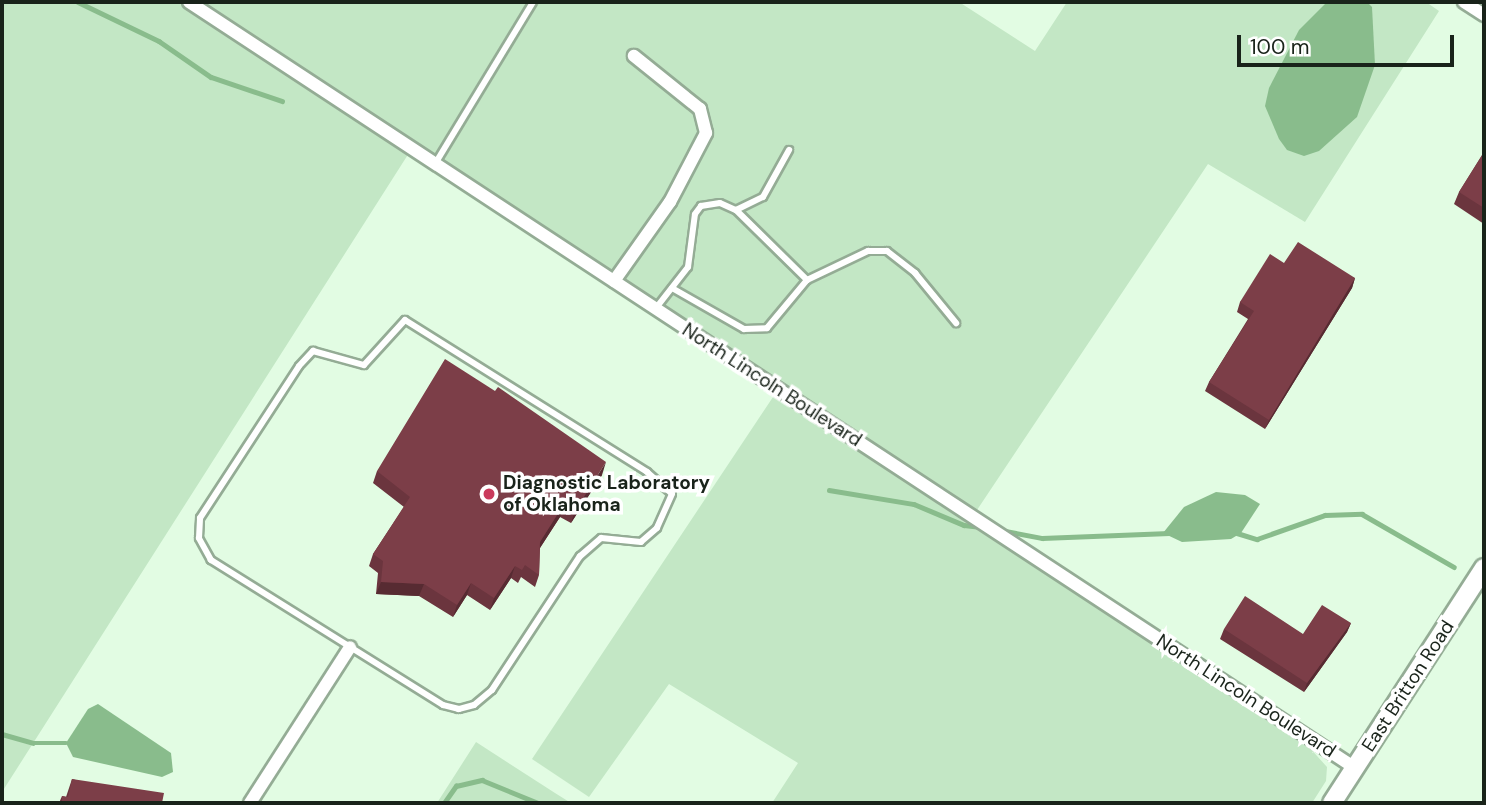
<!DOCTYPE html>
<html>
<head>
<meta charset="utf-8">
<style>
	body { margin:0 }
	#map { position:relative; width:1486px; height:805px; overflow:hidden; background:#e2fce3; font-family:"DM Sans",sans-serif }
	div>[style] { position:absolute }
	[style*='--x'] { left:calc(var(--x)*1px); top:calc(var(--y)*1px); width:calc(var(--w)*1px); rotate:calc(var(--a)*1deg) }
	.green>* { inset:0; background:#c3e7c5 }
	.water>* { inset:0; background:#89bc8c }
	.stream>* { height:4.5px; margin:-2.25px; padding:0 2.25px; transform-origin:2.25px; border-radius:2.25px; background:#89bc8c }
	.roads { filter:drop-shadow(2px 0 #94ac95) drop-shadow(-2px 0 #94ac95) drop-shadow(0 2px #94ac95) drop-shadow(0 -2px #94ac95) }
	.service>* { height:6px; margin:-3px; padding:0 3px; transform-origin:3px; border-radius:3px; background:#fff }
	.minor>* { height:12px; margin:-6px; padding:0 6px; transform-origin:6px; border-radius:6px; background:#fff }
	.secondary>* { height:18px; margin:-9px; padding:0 9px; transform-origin:9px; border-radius:9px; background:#fff }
	.wall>* { inset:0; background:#6b353e }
	.shaded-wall>* { inset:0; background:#572b32 }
	.building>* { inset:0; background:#7c3e48 }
	.dots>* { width:19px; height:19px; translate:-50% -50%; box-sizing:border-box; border:4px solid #fff; border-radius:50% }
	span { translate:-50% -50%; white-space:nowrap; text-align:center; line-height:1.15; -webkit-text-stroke:7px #fff; paint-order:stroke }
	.street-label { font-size:19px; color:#19231a }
	.poi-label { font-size:19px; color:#19231a; font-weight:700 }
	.left { translate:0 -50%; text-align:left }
	.frame { position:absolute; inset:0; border:4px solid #19231a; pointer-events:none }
	.scale { position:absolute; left:1237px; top:35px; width:217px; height:32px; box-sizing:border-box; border:4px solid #19231a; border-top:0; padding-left:9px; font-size:21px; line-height:24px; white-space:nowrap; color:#19231a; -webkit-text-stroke:5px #fff; paint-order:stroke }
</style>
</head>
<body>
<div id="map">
	<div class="green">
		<div style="clip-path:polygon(2px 2px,959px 2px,1035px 51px,1067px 2px,1426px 2px,1439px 11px,1305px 222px,1208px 164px,969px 522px,1308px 746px,1327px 767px,1326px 781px,1312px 803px,772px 803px,798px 763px,669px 684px,589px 797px,532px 759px,773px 397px,772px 379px,416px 142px,2px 792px)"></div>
		<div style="clip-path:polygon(476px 742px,555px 793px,571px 803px,437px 803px)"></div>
	</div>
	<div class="water">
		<div style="clip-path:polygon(1327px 2px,1367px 2px,1372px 7px,1375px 65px,1357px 117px,1319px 151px,1304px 156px,1287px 150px,1279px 139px,1265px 106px,1269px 88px,1299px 30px)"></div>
		<div style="clip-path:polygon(1216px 492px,1245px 495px,1260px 504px,1241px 533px,1231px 539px,1182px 542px,1163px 533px,1184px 507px)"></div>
		<div style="clip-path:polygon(98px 704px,171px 753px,173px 772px,162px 777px,73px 757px,66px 743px,88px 709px)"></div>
	</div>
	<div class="stream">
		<div style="--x:78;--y:2;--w:90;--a:25.7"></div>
		<div style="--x:159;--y:41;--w:63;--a:34.7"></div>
		<div style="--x:211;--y:77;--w:75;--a:18.7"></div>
		<div style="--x:829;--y:490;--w:86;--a:9.4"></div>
		<div style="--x:914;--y:504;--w:54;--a:22.8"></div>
		<div style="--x:964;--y:525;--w:17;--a:7"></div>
		<div style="--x:1000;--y:530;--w:43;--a:10.8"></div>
		<div style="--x:1042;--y:538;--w:127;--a:-2.3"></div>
		<div style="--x:1237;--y:533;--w:21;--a:17"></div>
		<div style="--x:1257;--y:539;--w:72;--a:-19.4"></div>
		<div style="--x:1325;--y:515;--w:37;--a:-2"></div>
		<div style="--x:1362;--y:514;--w:106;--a:29.9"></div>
		<div style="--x:2;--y:734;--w:32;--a:16"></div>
		<div style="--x:33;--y:743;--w:33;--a:0"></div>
		<div style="--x:444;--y:803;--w:21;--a:-55"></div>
		<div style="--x:456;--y:786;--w:27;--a:-13"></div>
		<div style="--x:482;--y:780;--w:61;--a:22.3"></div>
	</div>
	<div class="roads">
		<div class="service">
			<div style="--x:435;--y:164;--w:189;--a:-58.8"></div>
			<div style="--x:736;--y:210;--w:30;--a:-26"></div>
			<div style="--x:763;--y:197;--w:54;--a:-61"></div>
			<div style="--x:672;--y:288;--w:83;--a:29.7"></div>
			<div style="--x:744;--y:329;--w:23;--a:-2"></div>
			<div style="--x:767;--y:328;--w:62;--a:-50.2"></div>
			<div style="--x:656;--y:308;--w:52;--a:-52"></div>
			<div style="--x:688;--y:267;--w:53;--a:-82.5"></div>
			<div style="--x:695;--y:214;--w:10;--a:-53"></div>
			<div style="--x:701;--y:206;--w:19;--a:-9"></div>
			<div style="--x:720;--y:203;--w:17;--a:24"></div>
			<div style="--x:736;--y:210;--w:100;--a:44.6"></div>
			<div style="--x:807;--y:280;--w:68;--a:-25.4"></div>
			<div style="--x:868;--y:251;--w:19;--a:0"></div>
			<div style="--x:887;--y:251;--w:36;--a:38"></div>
			<div style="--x:915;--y:273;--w:65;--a:50.6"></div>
			<div style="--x:405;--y:320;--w:286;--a:32.1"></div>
			<div style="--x:647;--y:472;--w:33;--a:41"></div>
			<div style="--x:672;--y:494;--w:37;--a:114"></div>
			<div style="--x:657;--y:528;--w:21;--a:139"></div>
			<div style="--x:641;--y:542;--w:40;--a:-174.3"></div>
			<div style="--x:601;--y:538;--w:28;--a:139"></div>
			<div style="--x:580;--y:556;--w:160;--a:123.3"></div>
			<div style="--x:492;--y:690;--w:23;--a:140"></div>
			<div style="--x:474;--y:705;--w:16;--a:165"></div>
			<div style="--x:459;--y:709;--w:16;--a:-166"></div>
			<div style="--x:443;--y:705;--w:274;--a:-148"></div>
			<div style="--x:211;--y:560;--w:25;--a:-119"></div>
			<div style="--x:199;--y:538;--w:20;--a:-87"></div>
			<div style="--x:200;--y:518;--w:181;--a:-56.9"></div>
			<div style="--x:299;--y:366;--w:21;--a:-47"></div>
			<div style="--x:313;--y:351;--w:53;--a:15.4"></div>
			<div style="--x:364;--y:365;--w:61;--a:-47.7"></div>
		</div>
		<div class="minor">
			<div style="--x:189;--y:2;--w:1395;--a:33.3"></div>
			<div style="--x:1464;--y:2;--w:24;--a:33"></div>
			<div style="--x:614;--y:281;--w:97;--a:-54.7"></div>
			<div style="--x:670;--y:202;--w:78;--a:-62.4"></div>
			<div style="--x:706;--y:133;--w:25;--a:-104"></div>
			<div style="--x:700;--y:109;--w:85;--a:-141.2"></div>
			<div style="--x:250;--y:803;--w:185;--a:-57.3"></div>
		</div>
		<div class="secondary">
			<div style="--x:1332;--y:803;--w:280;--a:-57.1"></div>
		</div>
	</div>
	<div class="wall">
		<div style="clip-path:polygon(1484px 152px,1484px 224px,1454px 204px,1459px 192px)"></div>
		<div style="clip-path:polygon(1284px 263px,1355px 278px,1352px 288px,1265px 429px,1205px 391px,1209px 382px,1248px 319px,1237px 312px,1240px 302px)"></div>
		<div style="clip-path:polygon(377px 471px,602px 475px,571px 523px,560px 517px,540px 548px,539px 575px,535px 587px,521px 577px,518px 583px,511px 578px,490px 610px,467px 595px,453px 617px,419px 596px,376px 594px,378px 573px,369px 566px,373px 554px,404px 507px,373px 483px)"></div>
		<div style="clip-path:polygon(1351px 623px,1347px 632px,1304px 692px,1220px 639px,1224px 629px,1303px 634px)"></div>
		<div style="clip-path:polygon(72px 779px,162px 803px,59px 803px,62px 796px,66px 797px)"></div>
	</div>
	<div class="shaded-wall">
		<div style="clip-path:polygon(1355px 278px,1352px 288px,1265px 429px,1269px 420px)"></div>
		<div style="clip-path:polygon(606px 462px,602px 475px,571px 523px,575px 511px)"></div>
		<div style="clip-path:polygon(564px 504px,560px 517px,536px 554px,540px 542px)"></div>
		<div style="clip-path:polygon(515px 566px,511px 578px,490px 610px,494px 598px)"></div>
		<div style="clip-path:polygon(381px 582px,424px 584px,419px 596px,376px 594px)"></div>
		<div style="clip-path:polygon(471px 583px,467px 595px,453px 617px,457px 605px)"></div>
		<div style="clip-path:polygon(1351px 623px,1347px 632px,1304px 692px,1307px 683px)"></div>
	</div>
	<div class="building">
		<div style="clip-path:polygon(1484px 152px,1484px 208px,1459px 192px)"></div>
		<div style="clip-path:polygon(1298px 242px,1355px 278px,1269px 420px,1209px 382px,1254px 311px,1240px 302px,1270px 254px,1284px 263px)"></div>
		<div style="clip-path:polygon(445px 359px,495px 391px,498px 387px,606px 462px,575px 511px,564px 504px,540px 542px,539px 575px,525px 565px,522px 570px,515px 566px,494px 598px,471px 583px,457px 605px,424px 584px,381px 582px,383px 561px,373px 554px,410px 497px,377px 471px)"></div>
		<div style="clip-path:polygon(1245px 596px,1303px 634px,1322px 605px,1351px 623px,1307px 683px,1224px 629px)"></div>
		<div style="clip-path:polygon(72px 779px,164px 793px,162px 803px,62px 803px,62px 796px,68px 797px)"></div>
	</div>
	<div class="dots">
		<div style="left:489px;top:494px;background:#ca3a5c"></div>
	</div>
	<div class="street-label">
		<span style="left:772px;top:385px;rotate:33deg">North Lincoln Boulevard</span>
		<span style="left:1408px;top:686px;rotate:-57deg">East Britton Road</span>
		<span style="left:1246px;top:696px;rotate:33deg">North Lincoln Boulevard</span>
	</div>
	<div class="poi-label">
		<span class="left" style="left:503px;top:494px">Diagnostic Laboratory<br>of Oklahoma</span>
	</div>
	<div class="frame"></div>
	<div class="scale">100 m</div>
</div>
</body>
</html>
